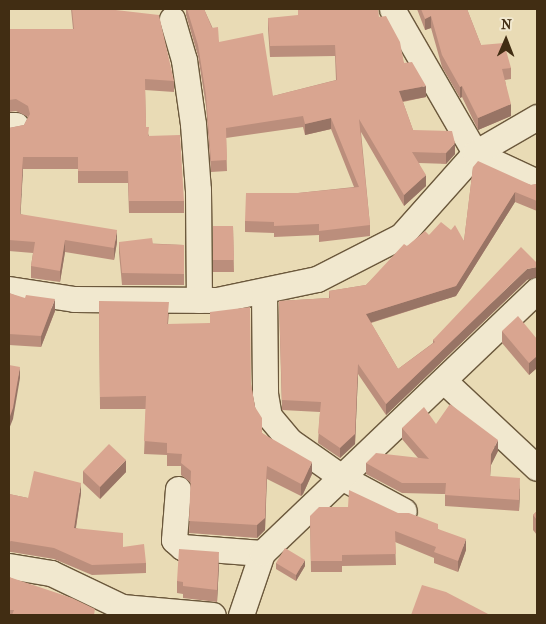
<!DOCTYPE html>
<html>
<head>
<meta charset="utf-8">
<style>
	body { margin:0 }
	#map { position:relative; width:546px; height:624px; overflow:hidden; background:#e9dbb5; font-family:"IM FELL French Canon",serif }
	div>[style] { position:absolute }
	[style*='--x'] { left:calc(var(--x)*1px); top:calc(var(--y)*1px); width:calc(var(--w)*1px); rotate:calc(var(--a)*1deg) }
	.roads { filter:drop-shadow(1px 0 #6b583c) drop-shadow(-1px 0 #6b583c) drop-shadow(0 1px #6b583c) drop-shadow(0 -1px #6b583c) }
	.street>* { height:25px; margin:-12.5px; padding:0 12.5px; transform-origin:12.5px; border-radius:12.5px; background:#f1e8cf }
	.wall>* { inset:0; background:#bb8e7c }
	.shaded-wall>* { inset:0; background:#987465 }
	.building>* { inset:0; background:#d9a590 }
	span { translate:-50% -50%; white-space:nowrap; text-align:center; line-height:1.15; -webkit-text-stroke:5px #f1e8cf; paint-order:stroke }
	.frame { position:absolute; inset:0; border:10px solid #412d13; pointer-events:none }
	.north { position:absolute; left:481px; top:15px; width:50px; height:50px; -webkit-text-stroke:4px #f1e8cf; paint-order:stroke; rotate:1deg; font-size:14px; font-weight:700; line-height:20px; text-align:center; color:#412d13 }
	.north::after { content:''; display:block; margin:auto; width:18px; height:22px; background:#412d13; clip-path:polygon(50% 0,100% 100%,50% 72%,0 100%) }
</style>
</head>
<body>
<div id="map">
	<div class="roads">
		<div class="street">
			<div style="--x:392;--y:9;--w:166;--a:60"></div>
			<div style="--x:475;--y:153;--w:68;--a:25.1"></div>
			<div style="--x:172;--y:19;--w:43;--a:73.7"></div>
			<div style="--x:184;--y:60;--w:65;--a:82"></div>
			<div style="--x:193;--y:124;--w:66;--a:85.7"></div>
			<div style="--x:198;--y:190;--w:110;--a:89.5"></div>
			<div style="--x:9;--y:125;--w:7;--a:0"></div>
			<div style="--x:9;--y:289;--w:66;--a:8.7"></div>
			<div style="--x:74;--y:299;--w:143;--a:0.4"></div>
			<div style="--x:217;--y:300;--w:102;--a:-11.9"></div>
			<div style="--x:317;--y:279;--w:94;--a:-27.1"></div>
			<div style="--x:401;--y:236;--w:111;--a:-48.3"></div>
			<div style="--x:475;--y:153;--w:72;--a:-30.1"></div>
			<div style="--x:264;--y:292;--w:102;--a:89.4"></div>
			<div style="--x:265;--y:394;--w:22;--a:80"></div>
			<div style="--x:269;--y:416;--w:33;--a:50"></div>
			<div style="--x:290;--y:441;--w:65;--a:34.9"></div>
			<div style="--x:343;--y:478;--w:69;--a:28.4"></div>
			<div style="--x:444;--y:381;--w:127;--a:43.1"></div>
			<div style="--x:178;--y:489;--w:51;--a:94.5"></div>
			<div style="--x:174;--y:540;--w:11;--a:41"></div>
			<div style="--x:182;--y:547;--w:80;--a:4.3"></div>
			<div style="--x:9;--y:566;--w:43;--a:9.5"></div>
			<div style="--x:51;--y:573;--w:79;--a:25.6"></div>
			<div style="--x:122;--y:607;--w:91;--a:5"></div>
			<div style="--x:241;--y:615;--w:65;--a:-71.3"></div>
			<div style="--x:262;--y:553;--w:381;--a:-43.7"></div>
		</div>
	</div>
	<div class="wall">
		<div style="clip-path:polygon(71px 9px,107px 9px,174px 81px,174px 92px,145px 90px,146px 127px,149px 136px,184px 201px,184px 213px,129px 213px,128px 183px,78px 183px,78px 169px,23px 169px,20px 214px,117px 242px,114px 260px,65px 252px,60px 282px,31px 278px,31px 266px,33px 253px,9px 251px,9px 128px,24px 125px,28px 117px,16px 111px,9px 112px,9px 29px,73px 29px)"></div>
		<div style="clip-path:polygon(186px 9px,204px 9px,219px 42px,273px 96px,336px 80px,335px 56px,270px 57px,268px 29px,268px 18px,379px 17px,404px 63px,426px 97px,403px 102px,413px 130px,455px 154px,446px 164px,419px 163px,426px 186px,404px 206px,361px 132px,370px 225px,370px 236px,319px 242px,319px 235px,274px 237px,274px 233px,245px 232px,245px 221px,298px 193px,354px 187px,331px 129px,305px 135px,303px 127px,226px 138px,227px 171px,211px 172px,206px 106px,198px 56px,186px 15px)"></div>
		<div style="clip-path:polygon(417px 9px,467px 9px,481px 45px,511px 68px,511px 79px,505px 80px,511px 116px,478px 130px,462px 97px,460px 98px,442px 67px,431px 28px,425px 30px)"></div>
		<div style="clip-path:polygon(473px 167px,531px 185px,537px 184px,537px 211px,515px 202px,456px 296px,371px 323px,398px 369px,433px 343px,433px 340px,527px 280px,386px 415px,358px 374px,355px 444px,340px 458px,318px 443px,320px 412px,282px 410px,279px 301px,329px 298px,329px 291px,366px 285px,407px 246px,429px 235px,451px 230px,464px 241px)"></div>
		<div style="clip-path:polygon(213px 226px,233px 226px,234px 272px,213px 272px)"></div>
		<div style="clip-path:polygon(119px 242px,184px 245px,184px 285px,122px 285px,119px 253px)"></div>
		<div style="clip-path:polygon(9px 293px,55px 311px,41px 347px,9px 345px)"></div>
		<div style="clip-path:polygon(99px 301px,169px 314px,168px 324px,251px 384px,255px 407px,262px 433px,312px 474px,303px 494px,301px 496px,267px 479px,265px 530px,257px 538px,189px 533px,191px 483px,181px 475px,181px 466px,167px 466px,167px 455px,144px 454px,146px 409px,100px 409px)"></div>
		<div style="clip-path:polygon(502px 331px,537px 339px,537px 368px,529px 375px,502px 343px)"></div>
		<div style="clip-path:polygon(436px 424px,498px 451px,491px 465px,490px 476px,520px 489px,519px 511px,445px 506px,445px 494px,402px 493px,366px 474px,366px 463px,418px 458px,402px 439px,402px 428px)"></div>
		<div style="clip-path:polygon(83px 471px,126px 472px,100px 499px,83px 483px)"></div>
		<div style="clip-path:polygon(81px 493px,76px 528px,123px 547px,146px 563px,146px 573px,92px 575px,54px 559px,11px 552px,9px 552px,9px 494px,28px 498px)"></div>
		<div style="clip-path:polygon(537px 511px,537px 535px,533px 530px,533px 515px)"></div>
		<div style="clip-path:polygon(398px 513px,438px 529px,466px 550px,458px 572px,434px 563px,434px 558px,395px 542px,396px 565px,342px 566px,342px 572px,311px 572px,310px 516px)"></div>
		<div style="clip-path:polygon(276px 563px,305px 566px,296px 581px,276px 569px)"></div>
		<div style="clip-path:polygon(219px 564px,217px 602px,183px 598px,183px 594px,177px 593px,177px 581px)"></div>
		<div style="clip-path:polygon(9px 577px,95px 615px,9px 615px)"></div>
	</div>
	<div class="shaded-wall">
		<div style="clip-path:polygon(431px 16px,431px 28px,425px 30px,425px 19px)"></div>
		<div style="clip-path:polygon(426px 86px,426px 97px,399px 102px,399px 91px)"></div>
		<div style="clip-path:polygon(462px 86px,462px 97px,460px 98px,460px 87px)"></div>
		<div style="clip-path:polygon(511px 104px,511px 116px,478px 130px,478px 118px)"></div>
		<div style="clip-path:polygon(331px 118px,331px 129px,305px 135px,305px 124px)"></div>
		<div style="clip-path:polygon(455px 143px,455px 154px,446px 164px,446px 153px)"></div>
		<div style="clip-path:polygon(23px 157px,23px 169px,20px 225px,20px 214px)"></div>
		<div style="clip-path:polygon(426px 175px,426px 186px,404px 206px,404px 195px)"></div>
		<div style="clip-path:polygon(515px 192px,515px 202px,456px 296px,366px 324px,366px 314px,456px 286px)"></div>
		<div style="clip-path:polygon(117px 230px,117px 242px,114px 260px,114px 248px)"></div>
		<div style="clip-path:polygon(65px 240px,65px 252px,60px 282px,60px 271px)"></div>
		<div style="clip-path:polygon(537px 267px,537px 277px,527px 280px,386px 415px,386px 404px,527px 269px)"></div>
		<div style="clip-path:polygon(55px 299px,55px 311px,41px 347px,41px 336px)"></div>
		<div style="clip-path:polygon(537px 356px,537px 368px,529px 375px,529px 363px)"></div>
		<div style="clip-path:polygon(20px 367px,20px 378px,13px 419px,9px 429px,9px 419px)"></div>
		<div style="clip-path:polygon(358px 374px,355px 444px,340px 458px,340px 448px)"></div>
		<div style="clip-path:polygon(498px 440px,498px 451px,491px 465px,490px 487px,491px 454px)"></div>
		<div style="clip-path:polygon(126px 460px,126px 472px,100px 499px,100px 487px)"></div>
		<div style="clip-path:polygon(312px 462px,312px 474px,303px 494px,301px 496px,301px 484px)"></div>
		<div style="clip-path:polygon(267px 466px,265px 530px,257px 538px,257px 525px)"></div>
		<div style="clip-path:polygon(520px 478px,520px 489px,519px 511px,519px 500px)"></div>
		<div style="clip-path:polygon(81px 483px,81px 493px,74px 539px,74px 528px)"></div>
		<div style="clip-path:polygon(466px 539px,466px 550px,458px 572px,458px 561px)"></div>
		<div style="clip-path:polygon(219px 552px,219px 564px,217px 602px,217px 590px)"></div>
		<div style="clip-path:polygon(305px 560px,305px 566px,296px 581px,296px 575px)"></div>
	</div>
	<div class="building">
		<div style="clip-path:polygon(72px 9px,107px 9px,159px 15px,174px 81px,145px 79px,146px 127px,149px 127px,148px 136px,180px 135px,184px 201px,129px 201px,128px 171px,78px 171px,78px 157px,23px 157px,20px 214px,117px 230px,114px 248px,65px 240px,60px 271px,31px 266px,35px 242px,9px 240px,9px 128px,24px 125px,30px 114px,28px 106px,16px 99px,9px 100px,9px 29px,74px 29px)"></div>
		<div style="clip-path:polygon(187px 9px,204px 9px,212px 28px,218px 27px,219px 42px,263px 33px,273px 96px,337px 80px,335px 45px,270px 46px,268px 18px,298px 15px,298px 9px,378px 9px,379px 17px,386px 16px,400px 42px,404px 63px,412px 62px,426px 86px,399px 91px,413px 130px,452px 131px,455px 143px,446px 153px,412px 152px,426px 175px,404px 195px,359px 119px,370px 225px,319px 231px,319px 224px,274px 226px,274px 222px,245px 221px,246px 193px,298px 193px,359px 187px,331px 118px,305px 124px,303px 116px,226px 128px,227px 160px,211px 161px,206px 95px,198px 45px)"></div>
		<div style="clip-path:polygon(421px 9px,467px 9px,481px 45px,504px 43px,511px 68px,502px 69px,511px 104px,478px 118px,462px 86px,460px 87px,442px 55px,431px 16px,425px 19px)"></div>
		<div style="clip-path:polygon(478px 161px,531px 185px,537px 184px,537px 201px,515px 192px,456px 286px,366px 314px,398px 369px,435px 342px,433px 340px,521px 247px,537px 263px,537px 267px,527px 269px,386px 404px,358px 364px,355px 434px,340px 448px,318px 433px,321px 402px,282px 400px,279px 301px,330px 298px,329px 291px,366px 285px,404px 244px,407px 246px,425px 231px,429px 235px,441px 222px,451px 230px,455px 225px,464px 241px,473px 167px)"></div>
		<div style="clip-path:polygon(213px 226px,233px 226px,234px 260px,213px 260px)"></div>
		<div style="clip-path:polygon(152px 238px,153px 244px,184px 245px,184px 274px,122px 273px,119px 242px)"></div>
		<div style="clip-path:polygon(9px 293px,25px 298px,26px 295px,55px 299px,41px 336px,9px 334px)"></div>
		<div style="clip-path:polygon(99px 301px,169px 302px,167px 324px,210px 323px,210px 312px,250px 307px,251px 384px,255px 407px,262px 418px,262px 433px,312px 462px,303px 482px,301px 484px,267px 466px,265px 518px,257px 525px,189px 521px,191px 471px,181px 463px,182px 454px,167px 453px,167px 443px,144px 441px,146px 396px,100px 397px)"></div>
		<div style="clip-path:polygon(518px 316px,537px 339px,537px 356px,529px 363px,502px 331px)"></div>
		<div style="clip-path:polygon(9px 365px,20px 367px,13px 408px,9px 419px)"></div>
		<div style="clip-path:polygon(450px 404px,498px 440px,491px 454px,490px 476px,520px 478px,519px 500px,445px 495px,446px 483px,402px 483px,366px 463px,376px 453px,429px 459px,402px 428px,424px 407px,436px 424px)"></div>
		<div style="clip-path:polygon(109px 444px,126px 460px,100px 487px,83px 471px)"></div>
		<div style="clip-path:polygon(34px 471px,81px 483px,74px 528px,123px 533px,123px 547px,144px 544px,146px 563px,92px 565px,54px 548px,11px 541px,9px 542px,9px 494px,28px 498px)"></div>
		<div style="clip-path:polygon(349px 490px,398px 513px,409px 513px,438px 524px,438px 529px,466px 539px,458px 561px,434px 552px,436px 547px,395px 531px,396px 554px,342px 555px,342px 561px,311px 561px,310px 516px,319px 507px,348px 507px)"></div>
		<div style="clip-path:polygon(537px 511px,537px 520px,533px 515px)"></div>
		<div style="clip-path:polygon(285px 548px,305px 560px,296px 575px,276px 563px)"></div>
		<div style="clip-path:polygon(179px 549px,219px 552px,217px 590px,183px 586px,183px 582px,177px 581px)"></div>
		<div style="clip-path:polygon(9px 577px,72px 598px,95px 609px,94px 615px,12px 615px,14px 610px,9px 610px)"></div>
		<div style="clip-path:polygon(422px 585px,446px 592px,490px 615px,411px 615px)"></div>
	</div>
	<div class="frame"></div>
	<div class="north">N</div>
</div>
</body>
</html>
